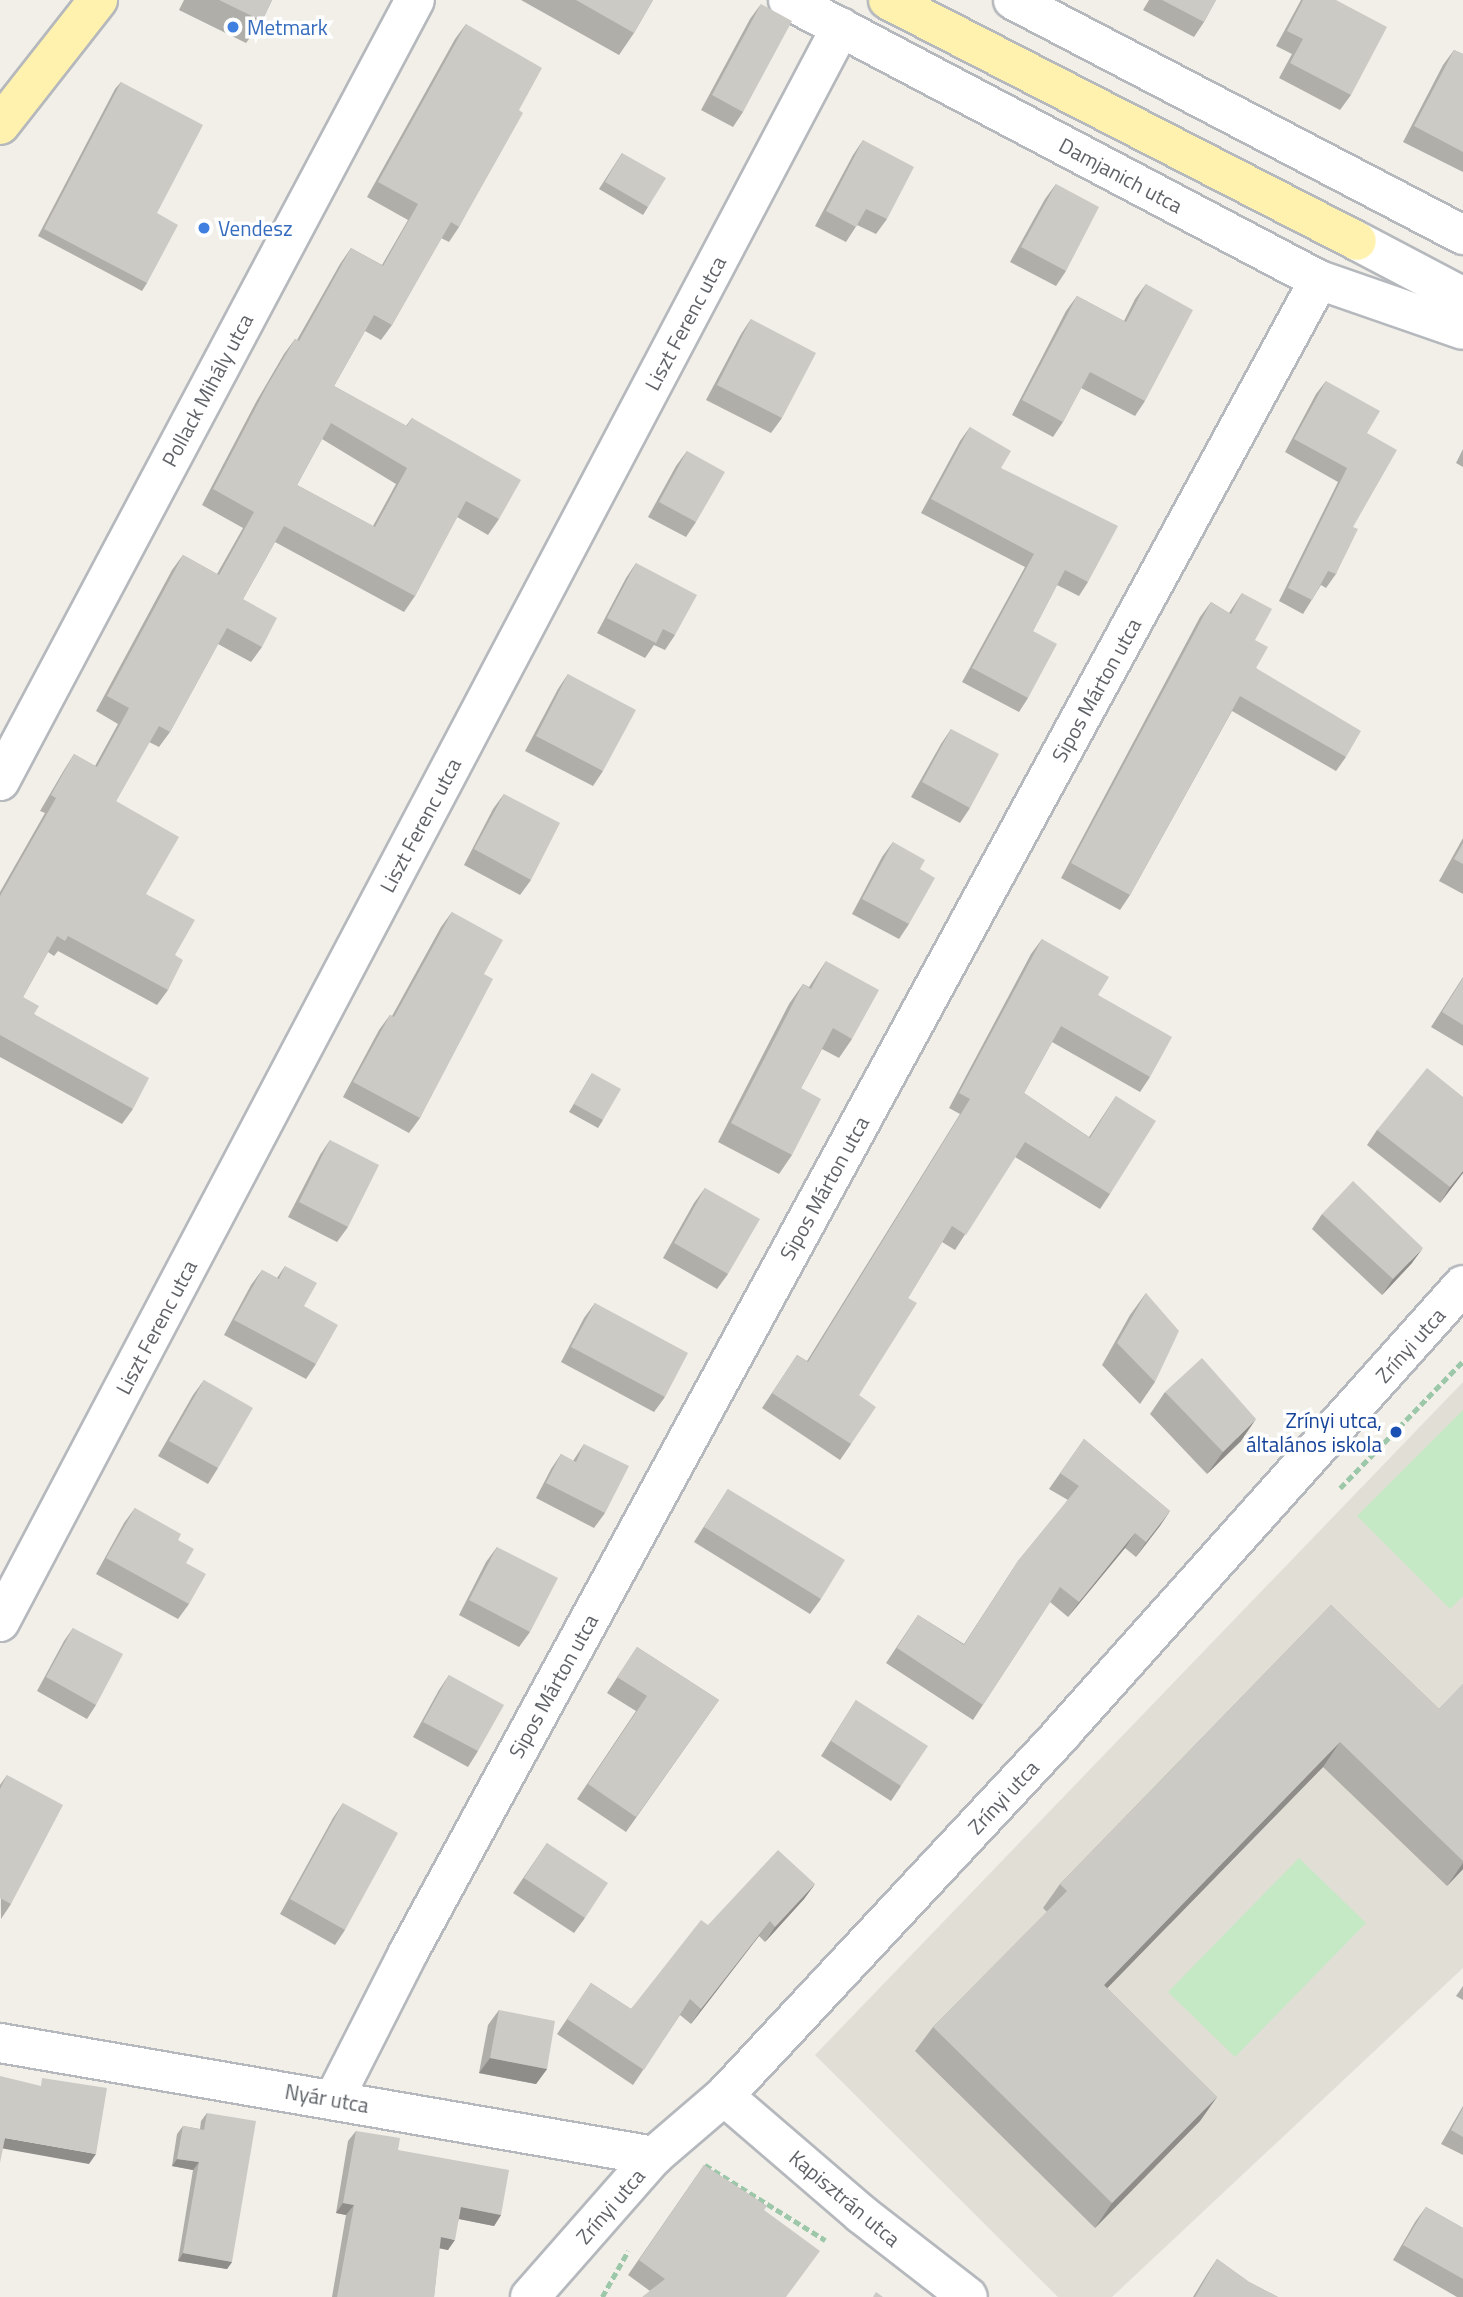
<!DOCTYPE html>
<html>
<head>
<meta charset="utf-8">
<style>
	body { margin:0 }
	#map { position:relative; width:1463px; height:2297px; overflow:hidden; background:#f1efe8; font-family:"Titillium Web",sans-serif }
	div>[style] { position:absolute }
	[style*='--x'] { left:calc(var(--x)*1px); top:calc(var(--y)*1px); width:calc(var(--w)*1px); rotate:calc(var(--a)*1deg) }
	.education>* { inset:0; background:#e1ded6 }
	.green>* { inset:0; background:#c5e8c5 }
	.path>* { height:4.5px; margin-top:-2.25px; transform-origin:0; background:repeating-linear-gradient(90deg,#9cc7a9 0 7px,transparent 0 10.5px) }
	.roads { filter:drop-shadow(2px 0 #b5b8bc) drop-shadow(-2px 0 #b5b8bc) drop-shadow(0 2px #b5b8bc) drop-shadow(0 -2px #b5b8bc) }
	.minor>* { height:38px; margin:-19px; padding:0 19px; transform-origin:19px; border-radius:19px; background:#fff }
	.major>* { height:38px; margin:-19px; padding:0 19px; transform-origin:19px; border-radius:19px; background:#fff2af }
	.wall>* { inset:0; background:#afaea9 }
	.shaded-wall>* { inset:0; background:#8f8d8a }
	.building>* { inset:0; background:#cccac5 }
	.dots>* { width:19px; height:19px; translate:-50% -50%; box-sizing:border-box; border:4px solid #fff; border-radius:50% }
	span { translate:-50% -50%; white-space:nowrap; text-align:center; line-height:1.15; -webkit-text-stroke:7px #fff; paint-order:stroke }
	.shop-label { font-size:21px; color:#366cbe }
	.left { translate:0 -50%; text-align:left }
	.street-label { font-size:21px; color:#5f6368 }
	.transit-label { font-size:21px; color:#164399 }
	.right { translate:-100% -50%; text-align:right }
</style>
</head>
<body>
<div id="map">
	<div class="education">
		<div style="clip-path:polygon(1463px 1382px,1463px 1968px,1112px 2297px,1058px 2297px,815px 2055px)"></div>
	</div>
	<div class="green">
		<div style="clip-path:polygon(1463px 1410px,1463px 1596px,1450px 1609px,1357px 1516px)"></div>
		<div style="clip-path:polygon(1299px 1858px,1366px 1923px,1235px 2057px,1168px 1992px)"></div>
	</div>
	<div class="path">
		<div style="--x:1340;--y:1488;--w:177;--a:-45.9"></div>
		<div style="--x:705;--y:2165;--w:142;--a:32"></div>
		<div style="--x:602;--y:2297;--w:53;--a:-60.5"></div>
	</div>
	<div class="roads">
		<div class="minor">
			<div style="--x:788;--y:0;--w:600;--a:27.8"></div>
			<div style="--x:1319;--y:280;--w:152;--a:19.1"></div>
			<div style="--x:1013;--y:0;--w:508;--a:27.57"></div>
			<div style="--x:1357;--y:241;--w:120;--a:27.8"></div>
			<div style="--x:0;--y:781;--w:884;--a:-62.02"></div>
			<div style="--x:0;--y:1622;--w:1803;--a:-62.2"></div>
			<div style="--x:0;--y:2043;--w:664;--a:9.8"></div>
			<div style="--x:724;--y:2096;--w:181;--a:40.7"></div>
			<div style="--x:861;--y:2214;--w:135;--a:37.8"></div>
			<div style="--x:334;--y:2099;--w:164;--a:-63.1"></div>
			<div style="--x:408;--y:1953;--w:1905;--a:-61.43"></div>
			<div style="--x:530;--y:2297;--w:188;--a:-48.7"></div>
			<div style="--x:654;--y:2156;--w:92;--a:-40.6"></div>
			<div style="--x:724;--y:2096;--w:496;--a:-47"></div>
			<div style="--x:1062;--y:1733;--w:601;--a:-48.17"></div>
		</div>
		<div class="major">
			<div style="--x:888;--y:0;--w:527;--a:27.2"></div>
			<div style="--x:0;--y:125;--w:159;--a:-51.9"></div>
		</div>
	</div>
	<div class="wall">
		<div style="clip-path:polygon(184px 0,272px 0,262px 21px,246px 43px,179px 10px)"></div>
		<div style="clip-path:polygon(521px 0,653px 0,634px 33px,619px 55px)"></div>
		<div style="clip-path:polygon(1149px 0,1216px 0,1204px 22px,1194px 37px,1143px 10px)"></div>
		<div style="clip-path:polygon(1301px 0,1336px 0,1351px 95px,1340px 110px,1279px 78px,1292px 54px,1276px 46px)"></div>
		<div style="clip-path:polygon(761px 4px,743px 112px,733px 127px,701px 110px,750px 19px)"></div>
		<div style="clip-path:polygon(evenodd,466px 24px,519px 110px,459px 227px,449px 242px,441px 238px,392px 325px,381px 340px,365px 331px,334px 386px,406px 426px,412px 418px,499px 519px,488px 535px,457px 517px,415px 596px,404px 612px,275px 542px,243px 599px,262px 647px,251px 662px,218px 644px,170px 732px,159px 747px,149px 742px,116px 801px,146px 894px,175px 955px,168px 990px,157px 1005px,58px 951px,54px 956px,48px 952px,23px 997px,34px 1014px,133px 1109px,122px 1124px,0 1057px,0 892px,45px 813px,40px 811px,64px 770px,74px 754px,95px 766px,118px 724px,96px 711px,172px 570px,183px 555px,217px 574px,243px 528px,202px 505px,256px 402px,284px 354px,295px 339px,297px 340px,340px 264px,351px 248px,382px 265px,408px 220px,367px 197px,455px 39px,466px 24px,322px 439px,396px 484px,373px 526px,297px 485px,322px 439px)"></div>
		<div style="clip-path:polygon(1454px 50px,1463px 54px,1463px 172px,1403px 142px,1443px 65px)"></div>
		<div style="clip-path:polygon(121px 82px,157px 213px,147px 283px,142px 291px,38px 236px,115px 89px)"></div>
		<div style="clip-path:polygon(863px 140px,887px 219px,876px 234px,857px 225px,846px 242px,815px 226px,853px 155px)"></div>
		<div style="clip-path:polygon(622px 153px,648px 207px,643px 215px,599px 189px)"></div>
		<div style="clip-path:polygon(1056px 184px,1066px 271px,1056px 286px,1010px 262px,1045px 199px)"></div>
		<div style="clip-path:polygon(1146px 284px,1145px 401px,1135px 416px,1081px 388px,1063px 422px,1053px 437px,1012px 415px,1066px 311px,1077px 296px,1124px 321px,1135px 299px)"></div>
		<div style="clip-path:polygon(751px 319px,782px 418px,771px 433px,706px 400px,741px 334px)"></div>
		<div style="clip-path:polygon(1326px 381px,1367px 433px,1353px 527px,1336px 574px,1326px 588px,1321px 585px,1303px 614px,1279px 601px,1338px 482px,1285px 452px,1316px 394px)"></div>
		<div style="clip-path:polygon(970px 427px,1088px 582px,1079px 596px,1057px 585px,1033px 631px,1028px 698px,1019px 712px,962px 682px,1025px 567px,921px 513px,960px 441px)"></div>
		<div style="clip-path:polygon(1463px 449px,1463px 467px,1456px 463px)"></div>
		<div style="clip-path:polygon(687px 451px,696px 522px,686px 537px,648px 517px,676px 466px)"></div>
		<div style="clip-path:polygon(636px 563px,675px 635px,665px 650px,654px 645px,645px 658px,597px 633px,626px 578px)"></div>
		<div style="clip-path:polygon(1242px 593px,1255px 640px,1256px 668px,1346px 757px,1336px 771px,1232px 711px,1130px 895px,1120px 910px,1061px 878px,1200px 617px,1211px 602px,1229px 613px)"></div>
		<div style="clip-path:polygon(568px 674px,603px 771px,593px 786px,525px 751px,558px 689px)"></div>
		<div style="clip-path:polygon(951px 729px,970px 808px,960px 823px,911px 797px,941px 744px)"></div>
		<div style="clip-path:polygon(504px 794px,531px 880px,520px 895px,464px 865px,493px 809px)"></div>
		<div style="clip-path:polygon(1463px 838px,1463px 894px,1439px 881px)"></div>
		<div style="clip-path:polygon(893px 842px,920px 869px,909px 924px,899px 939px,852px 914px,882px 857px)"></div>
		<div style="clip-path:polygon(452px 912px,484px 974px,420px 1118px,409px 1133px,343px 1097px,379px 1030px,390px 1015px,392px 1016px,441px 927px)"></div>
		<div style="clip-path:polygon(1042px 939px,1098px 995px,1150px 1077px,1140px 1092px,1052px 1042px,1024px 1093px,1089px 1137px,1116px 1096px,1110px 1194px,1100px 1209px,1015px 1157px,955px 1250px,942px 1242px,908px 1298px,859px 1395px,851px 1444px,840px 1460px,762px 1408px,797px 1355px,807px 1361px,960px 1114px,949px 1108px,1031px 954px)"></div>
		<div style="clip-path:polygon(826px 961px,852px 1039px,839px 1058px,822px 1049px,801px 1088px,792px 1155px,779px 1174px,718px 1142px,789px 1004px,803px 984px,809px 987px)"></div>
		<div style="clip-path:polygon(1463px 977px,1463px 1046px,1431px 1027px)"></div>
		<div style="clip-path:polygon(592px 1073px,603px 1120px,598px 1128px,569px 1112px)"></div>
		<div style="clip-path:polygon(1463px 1097px,1463px 1173px,1440px 1203px,1367px 1145px,1377px 1130px)"></div>
		<div style="clip-path:polygon(330px 1140px,348px 1227px,337px 1242px,288px 1217px,320px 1155px)"></div>
		<div style="clip-path:polygon(705px 1188px,728px 1274px,717px 1289px,663px 1258px,694px 1203px)"></div>
		<div style="clip-path:polygon(1322px 1214px,1412px 1263px,1382px 1295px,1312px 1229px)"></div>
		<div style="clip-path:polygon(285px 1266px,316px 1364px,306px 1379px,224px 1335px,251px 1285px,262px 1270px,277px 1278px)"></div>
		<div style="clip-path:polygon(1146px 1293px,1155px 1382px,1140px 1404px,1102px 1365px,1130px 1315px)"></div>
		<div style="clip-path:polygon(595px 1303px,665px 1397px,654px 1412px,561px 1362px,584px 1318px)"></div>
		<div style="clip-path:polygon(204px 1380px,218px 1468px,208px 1484px,158px 1456px,193px 1395px)"></div>
		<div style="clip-path:polygon(1165px 1392px,1241px 1441px,1207px 1474px,1150px 1414px)"></div>
		<div style="clip-path:polygon(1084px 1439px,1170px 1511px,1136px 1557px,1125px 1548px,1068px 1617px,1050px 1602px,973px 1720px,886px 1663px,918px 1615px,964px 1644px,1018px 1561px,1068px 1500px,1049px 1489px)"></div>
		<div style="clip-path:polygon(584px 1444px,605px 1513px,594px 1528px,536px 1498px,551px 1469px,561px 1454px,573px 1461px)"></div>
		<div style="clip-path:polygon(728px 1489px,821px 1599px,810px 1614px,694px 1542px)"></div>
		<div style="clip-path:polygon(135px 1508px,178px 1540px,186px 1563px,189px 1604px,178px 1619px,96px 1574px,124px 1523px)"></div>
		<div style="clip-path:polygon(497px 1547px,530px 1632px,519px 1647px,459px 1615px,486px 1562px)"></div>
		<div style="clip-path:polygon(1331px 1605px,1439px 1709px,1463px 1684px,1463px 1869px,1447px 1886px,1323px 1767px,1107px 1988px,1217px 2097px,1200px 2121px,1095px 2228px,915px 2051px,933px 2027px,1047px 1912px,1043px 1908px,1060px 1884px)"></div>
		<div style="clip-path:polygon(73px 1628px,96px 1705px,87px 1719px,37px 1691px,64px 1641px)"></div>
		<div style="clip-path:polygon(637px 1647px,719px 1700px,626px 1832px,577px 1799px,636px 1711px,607px 1693px)"></div>
		<div style="clip-path:polygon(449px 1675px,478px 1751px,468px 1767px,413px 1737px,439px 1690px)"></div>
		<div style="clip-path:polygon(856px 1700px,901px 1786px,891px 1801px,821px 1756px)"></div>
		<div style="clip-path:polygon(7px 1775px,11px 1904px,1px 1919px,0 1785px)"></div>
		<div style="clip-path:polygon(343px 1803px,345px 1930px,335px 1945px,280px 1914px,333px 1818px)"></div>
		<div style="clip-path:polygon(547px 1843px,585px 1918px,574px 1933px,513px 1893px)"></div>
		<div style="clip-path:polygon(815px 1884px,804px 1899px,765px 1942px,759px 1936px,691px 2024px,680px 2015px,633px 2085px,557px 2034px,591px 1983px,631px 2009px,708px 1925px)"></div>
		<div style="clip-path:polygon(1463px 1986px,1463px 2000px,1456px 1996px)"></div>
		<div style="clip-path:polygon(499px 2010px,547px 2069px,536px 2084px,479px 2073px,488px 2025px)"></div>
		<div style="clip-path:polygon(1463px 2106px,1463px 2155px,1441px 2144px)"></div>
		<div style="clip-path:polygon(207px 2113px,232px 2262px,227px 2269px,178px 2261px,193px 2170px,172px 2166px,177px 2134px,183px 2126px,200px 2129px,201px 2121px)"></div>
		<div style="clip-path:polygon(356px 2131px,398px 2150px,501px 2215px,494px 2226px,459px 2219px,448px 2250px,439px 2248px,434px 2297px,332px 2297px,346px 2215px,336px 2213px,348px 2141px)"></div>
		<div style="clip-path:polygon(704px 2165px,767px 2206px,650px 2291px,628px 2275px)"></div>
		<div style="clip-path:polygon(1426px 2207px,1463px 2228px,1463px 2297px,1457px 2297px,1393px 2260px,1415px 2222px)"></div>
		<div style="clip-path:polygon(1217px 2259px,1249px 2282px,1278px 2297px,1193px 2297px,1207px 2274px)"></div>
	</div>
	<div class="shaded-wall">
		<div style="clip-path:polygon(1463px 1171px,1463px 1173px,1440px 1203px,1450px 1187px)"></div>
		<div style="clip-path:polygon(1423px 1248px,1412px 1263px,1382px 1295px,1393px 1279px)"></div>
		<div style="clip-path:polygon(1256px 1419px,1241px 1441px,1207px 1474px,1223px 1452px)"></div>
		<div style="clip-path:polygon(1170px 1511px,1160px 1526px,1136px 1557px,1146px 1542px)"></div>
		<div style="clip-path:polygon(1135px 1533px,1125px 1548px,1068px 1617px,1079px 1602px)"></div>
		<div style="clip-path:polygon(1340px 1742px,1323px 1767px,1087px 2009px,1104px 1985px)"></div>
		<div style="clip-path:polygon(1463px 1863px,1463px 1869px,1447px 1886px)"></div>
		<div style="clip-path:polygon(815px 1884px,804px 1899px,765px 1942px,775px 1927px)"></div>
		<div style="clip-path:polygon(770px 1921px,759px 1936px,691px 2024px,701px 2009px)"></div>
		<div style="clip-path:polygon(490px 2058px,547px 2069px,536px 2084px,479px 2073px)"></div>
		<div style="clip-path:polygon(1217px 2097px,1200px 2121px,1095px 2228px,1112px 2203px)"></div>
		<div style="clip-path:polygon(5px 2138px,96px 2154px,89px 2164px,0 2148px)"></div>
		<div style="clip-path:polygon(177px 2159px,199px 2162px,193px 2170px,172px 2166px)"></div>
		<div style="clip-path:polygon(343px 2203px,354px 2205px,346px 2215px,336px 2213px)"></div>
		<div style="clip-path:polygon(461px 2207px,501px 2215px,494px 2226px,454px 2218px)"></div>
		<div style="clip-path:polygon(441px 2237px,455px 2240px,448px 2250px,433px 2247px)"></div>
		<div style="clip-path:polygon(183px 2253px,232px 2262px,227px 2269px,178px 2261px)"></div>
	</div>
	<div class="building">
		<div style="clip-path:polygon(219px 0,272px 0,262px 21px)"></div>
		<div style="clip-path:polygon(576px 0,653px 0,634px 33px)"></div>
		<div style="clip-path:polygon(1162px 0,1216px 0,1204px 22px)"></div>
		<div style="clip-path:polygon(1303px 0,1336px 0,1387px 27px,1351px 95px,1290px 63px,1303px 39px,1287px 31px)"></div>
		<div style="clip-path:polygon(761px 4px,792px 21px,743px 112px,712px 95px)"></div>
		<div style="clip-path:polygon(evenodd,466px 24px,542px 68px,519px 110px,523px 113px,459px 227px,451px 222px,392px 325px,374px 315px,334px 386px,407px 426px,412px 418px,521px 480px,499px 519px,466px 501px,415px 596px,284px 526px,243px 599px,277px 618px,262px 647px,227px 628px,170px 732px,159px 726px,116px 801px,179px 837px,146px 894px,195px 920px,175px 955px,183px 960px,168px 990px,68px 936px,65px 941px,57px 936px,23px 997px,39px 1006px,34px 1014px,149px 1078px,133px 1109px,0 1035px,0 896px,56px 798px,51px 795px,74px 754px,97px 767px,129px 708px,107px 696px,183px 555px,219px 575px,254px 512px,213px 489px,267px 386px,295px 339px,299px 341px,351px 248px,383px 266px,418px 204px,378px 182px,466px 24px,331px 423px,407px 468px,375px 527px,297px 485px,331px 423px)"></div>
		<div style="clip-path:polygon(1454px 50px,1463px 54px,1463px 152px,1414px 126px)"></div>
		<div style="clip-path:polygon(121px 82px,203px 125px,157px 213px,178px 225px,147px 283px,44px 229px)"></div>
		<div style="clip-path:polygon(863px 140px,914px 167px,887px 219px,866px 209px,856px 227px,826px 211px)"></div>
		<div style="clip-path:polygon(622px 153px,666px 178px,648px 207px,605px 182px)"></div>
		<div style="clip-path:polygon(1056px 184px,1099px 207px,1066px 271px,1021px 247px)"></div>
		<div style="clip-path:polygon(1146px 284px,1193px 310px,1145px 401px,1090px 372px,1063px 422px,1022px 400px,1077px 296px,1126px 322px)"></div>
		<div style="clip-path:polygon(751px 319px,816px 353px,782px 418px,717px 385px)"></div>
		<div style="clip-path:polygon(1326px 381px,1380px 411px,1367px 433px,1397px 450px,1353px 527px,1358px 529px,1336px 574px,1328px 571px,1312px 600px,1288px 588px,1347px 468px,1294px 439px)"></div>
		<div style="clip-path:polygon(970px 427px,1011px 451px,1001px 468px,1118px 526px,1088px 582px,1065px 570px,1033px 631px,1057px 644px,1028px 698px,972px 668px,1034px 554px,931px 499px)"></div>
		<div style="clip-path:polygon(687px 451px,725px 472px,696px 522px,659px 502px)"></div>
		<div style="clip-path:polygon(636px 563px,697px 595px,675px 635px,663px 629px,656px 643px,607px 618px)"></div>
		<div style="clip-path:polygon(1242px 593px,1272px 609px,1255px 640px,1268px 647px,1256px 668px,1361px 731px,1346px 757px,1240px 696px,1130px 895px,1071px 863px,1211px 602px,1231px 614px)"></div>
		<div style="clip-path:polygon(568px 674px,636px 710px,603px 771px,536px 736px)"></div>
		<div style="clip-path:polygon(951px 729px,999px 754px,970px 808px,922px 782px)"></div>
		<div style="clip-path:polygon(504px 794px,560px 823px,531px 880px,474px 849px)"></div>
		<div style="clip-path:polygon(893px 842px,925px 860px,920px 869px,935px 878px,909px 924px,862px 899px)"></div>
		<div style="clip-path:polygon(1463px 843px,1463px 864px,1454px 859px)"></div>
		<div style="clip-path:polygon(452px 912px,503px 940px,484px 974px,493px 979px,420px 1118px,353px 1082px,390px 1015px,394px 1017px)"></div>
		<div style="clip-path:polygon(1042px 939px,1109px 977px,1098px 995px,1172px 1037px,1150px 1077px,1061px 1026px,1024px 1093px,1090px 1138px,1116px 1096px,1156px 1121px,1110px 1194px,1025px 1142px,966px 1235px,952px 1226px,908px 1298px,917px 1303px,859px 1395px,876px 1407px,851px 1444px,772px 1393px,797px 1355px,808px 1362px,970px 1099px,959px 1093px)"></div>
		<div style="clip-path:polygon(826px 961px,879px 990px,852px 1039px,833px 1028px,801px 1088px,821px 1099px,792px 1155px,731px 1123px,803px 984px,811px 989px)"></div>
		<div style="clip-path:polygon(1463px 978px,1463px 1025px,1442px 1012px)"></div>
		<div style="clip-path:polygon(1427px 1068px,1463px 1097px,1463px 1171px,1450px 1187px,1377px 1130px)"></div>
		<div style="clip-path:polygon(592px 1073px,621px 1089px,603px 1120px,574px 1104px)"></div>
		<div style="clip-path:polygon(330px 1140px,379px 1165px,348px 1227px,299px 1202px)"></div>
		<div style="clip-path:polygon(1353px 1181px,1423px 1248px,1393px 1279px,1322px 1214px)"></div>
		<div style="clip-path:polygon(705px 1188px,760px 1219px,728px 1274px,674px 1243px)"></div>
		<div style="clip-path:polygon(285px 1266px,317px 1283px,304px 1306px,338px 1325px,316px 1364px,234px 1320px,262px 1270px,279px 1279px)"></div>
		<div style="clip-path:polygon(1146px 1293px,1179px 1331px,1155px 1382px,1117px 1343px)"></div>
		<div style="clip-path:polygon(595px 1303px,688px 1353px,665px 1397px,571px 1347px)"></div>
		<div style="clip-path:polygon(1202px 1358px,1256px 1419px,1223px 1452px,1165px 1392px)"></div>
		<div style="clip-path:polygon(204px 1380px,253px 1408px,218px 1468px,169px 1441px)"></div>
		<div style="clip-path:polygon(1084px 1439px,1170px 1511px,1146px 1542px,1135px 1533px,1079px 1602px,1060px 1587px,983px 1705px,897px 1648px,918px 1615px,964px 1645px,1018px 1561px,1079px 1486px,1060px 1473px)"></div>
		<div style="clip-path:polygon(584px 1444px,629px 1466px,605px 1513px,546px 1483px,561px 1454px,576px 1462px)"></div>
		<div style="clip-path:polygon(728px 1489px,845px 1560px,821px 1599px,704px 1527px)"></div>
		<div style="clip-path:polygon(135px 1508px,181px 1534px,178px 1540px,194px 1549px,186px 1563px,206px 1574px,189px 1604px,106px 1558px)"></div>
		<div style="clip-path:polygon(497px 1547px,558px 1578px,530px 1632px,469px 1600px)"></div>
		<div style="clip-path:polygon(1331px 1605px,1439px 1709px,1463px 1684px,1463px 1861px,1340px 1742px,1104px 1985px,1217px 2097px,1112px 2203px,933px 2027px,1067px 1891px,1060px 1884px)"></div>
		<div style="clip-path:polygon(73px 1628px,123px 1654px,96px 1705px,46px 1677px)"></div>
		<div style="clip-path:polygon(637px 1647px,719px 1700px,636px 1817px,588px 1784px,647px 1696px,617px 1677px)"></div>
		<div style="clip-path:polygon(449px 1675px,504px 1705px,478px 1751px,423px 1722px)"></div>
		<div style="clip-path:polygon(856px 1700px,928px 1746px,901px 1786px,831px 1741px)"></div>
		<div style="clip-path:polygon(7px 1775px,63px 1805px,11px 1904px,0 1898px,0 1789px)"></div>
		<div style="clip-path:polygon(343px 1803px,398px 1833px,345px 1930px,290px 1899px)"></div>
		<div style="clip-path:polygon(547px 1843px,608px 1883px,585px 1918px,524px 1878px)"></div>
		<div style="clip-path:polygon(778px 1850px,815px 1884px,775px 1927px,770px 1921px,701px 2009px,690px 1999px,644px 2070px,567px 2019px,591px 1983px,631px 2009px,701px 1920px,708px 1925px)"></div>
		<div style="clip-path:polygon(499px 2010px,555px 2021px,547px 2069px,490px 2058px)"></div>
		<div style="clip-path:polygon(0 2076px,41px 2086px,42px 2078px,107px 2088px,96px 2154px,5px 2138px,0 2163px)"></div>
		<div style="clip-path:polygon(1463px 2108px,1463px 2137px,1451px 2130px)"></div>
		<div style="clip-path:polygon(207px 2113px,256px 2121px,232px 2262px,183px 2253px,199px 2162px,177px 2159px,183px 2126px,204px 2130px)"></div>
		<div style="clip-path:polygon(356px 2131px,400px 2138px,398px 2150px,509px 2170px,501px 2215px,461px 2207px,455px 2240px,441px 2237px,434px 2297px,337px 2297px,354px 2205px,343px 2203px)"></div>
		<div style="clip-path:polygon(704px 2165px,767px 2206px,764px 2210px,820px 2251px,786px 2297px,642px 2297px,665px 2279px,639px 2260px)"></div>
		<div style="clip-path:polygon(1426px 2207px,1463px 2228px,1463px 2279px,1403px 2245px)"></div>
		<div style="clip-path:polygon(1217px 2259px,1249px 2282px,1278px 2297px,1195px 2297px)"></div>
		<div style="clip-path:polygon(876px 2292px,883px 2297px,873px 2297px)"></div>
	</div>
	<div class="dots">
		<div style="left:233px;top:27px;background:#3f7fe0"></div>
		<div style="left:204px;top:228px;background:#3f7fe0"></div>
		<div style="left:1396px;top:1432px;background:#1a4fb4"></div>
	</div>
	<div class="shop-label">
		<span class="left" style="left:247px;top:27px">Metmark</span>
		<span class="left" style="left:218px;top:228px">Vendesz</span>
	</div>
	<div class="street-label">
		<span style="left:1121px;top:175px;rotate:28deg">Damjanich utca</span>
		<span style="left:685px;top:323px;rotate:-62deg">Liszt Ferenc utca</span>
		<span style="left:207px;top:390px;rotate:-62deg">Pollack Mihály utca</span>
		<span style="left:1096px;top:690px;rotate:-61deg">Sipos Márton utca</span>
		<span style="left:420px;top:825px;rotate:-62deg">Liszt Ferenc utca</span>
		<span style="left:824px;top:1188px;rotate:-61deg">Sipos Márton utca</span>
		<span style="left:156px;top:1327px;rotate:-62deg">Liszt Ferenc utca</span>
		<span style="left:1410px;top:1345px;rotate:-48deg">Zrínyi utca</span>
		<span style="left:553px;top:1686px;rotate:-61deg">Sipos Márton utca</span>
		<span style="left:1003px;top:1797px;rotate:-47deg">Zrínyi utca</span>
		<span style="left:327px;top:2098px;rotate:10deg">Nyár utca</span>
		<span style="left:845px;top:2198px;rotate:40deg">Kapisztrán utca</span>
		<span style="left:610px;top:2206px;rotate:-49deg">Zrínyi utca</span>
	</div>
	<div class="transit-label">
		<span class="right" style="left:1382px;top:1432px">Zrínyi utca,<br>általános iskola</span>
	</div>
</div>
</body>
</html>
